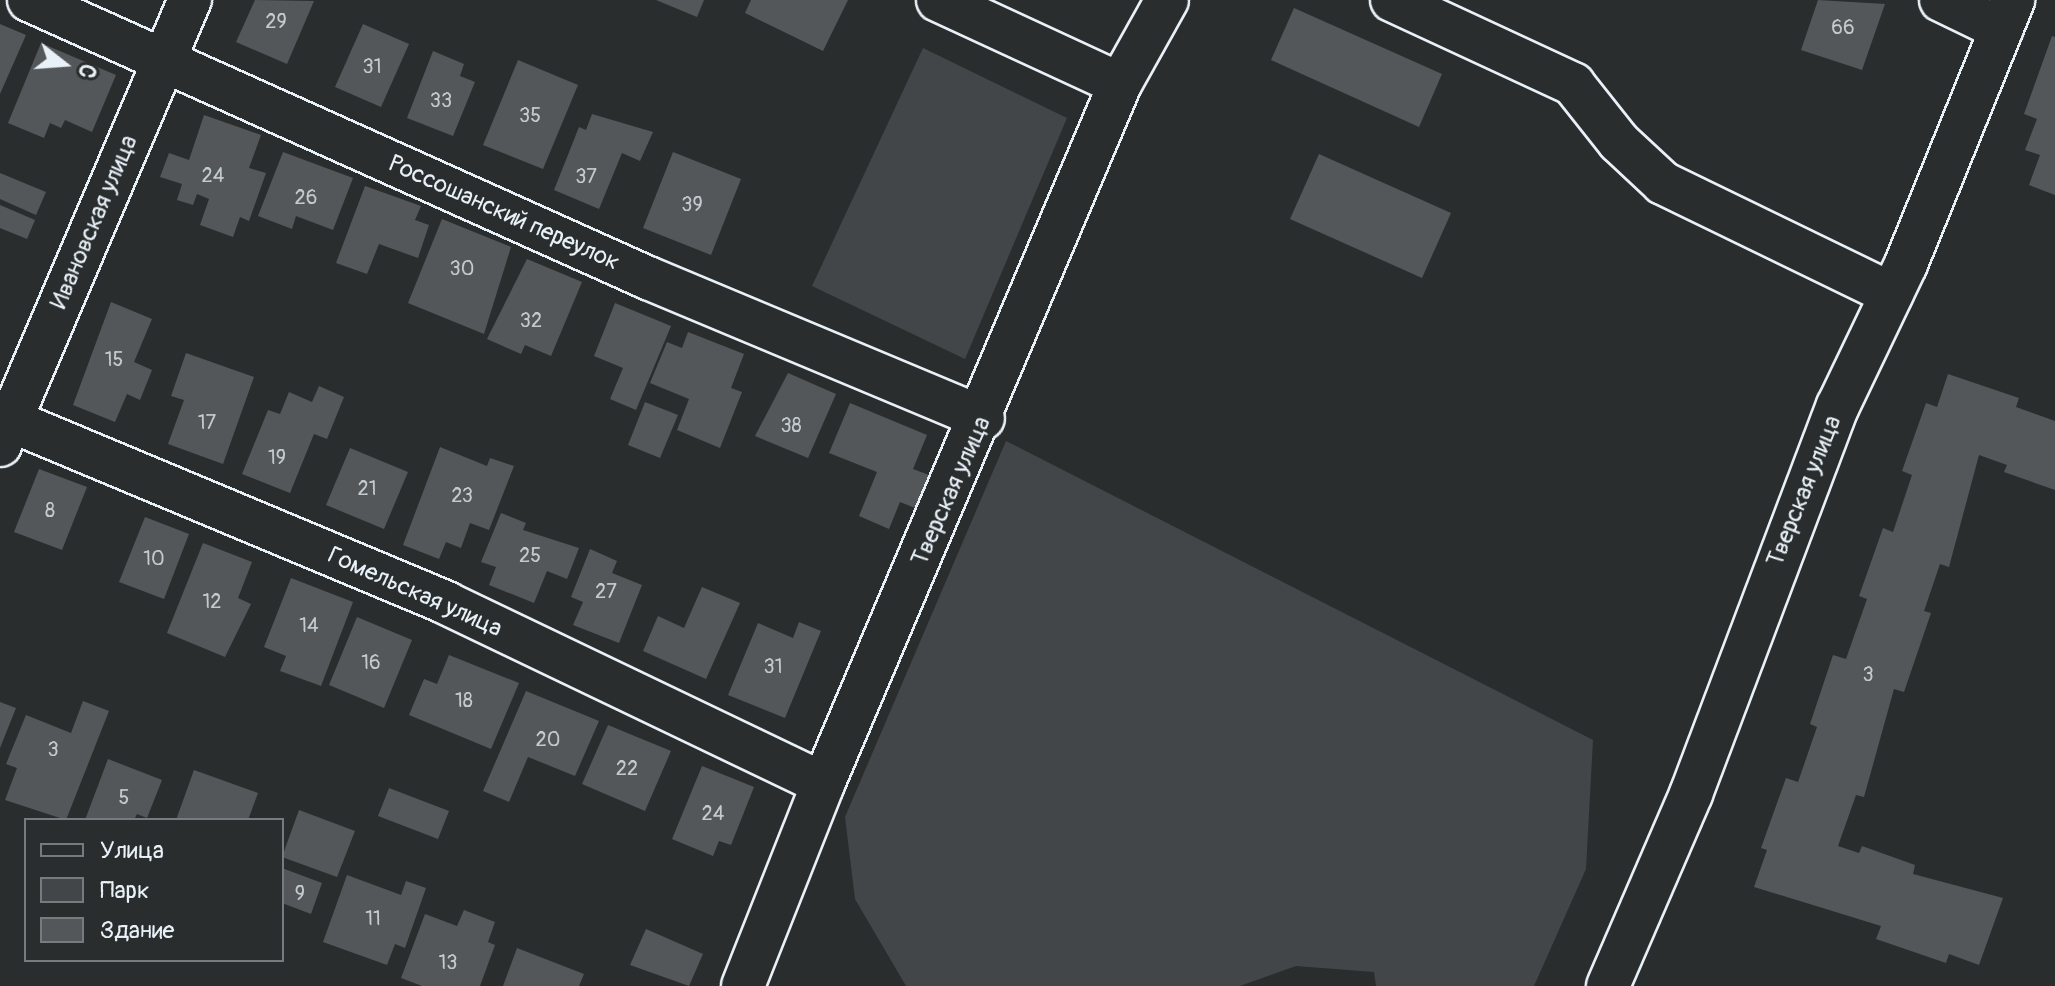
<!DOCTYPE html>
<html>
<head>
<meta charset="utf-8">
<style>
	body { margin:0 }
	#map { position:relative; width:2055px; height:986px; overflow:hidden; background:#2a2d2e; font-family:Pangolin,sans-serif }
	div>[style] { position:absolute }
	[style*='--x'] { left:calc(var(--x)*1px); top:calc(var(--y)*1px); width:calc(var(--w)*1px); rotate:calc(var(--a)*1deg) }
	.green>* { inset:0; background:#424648 }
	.building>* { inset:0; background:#535759 }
	.roads { filter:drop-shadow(2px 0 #e8f1f8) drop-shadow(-2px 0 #e8f1f8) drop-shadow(0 2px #e8f1f8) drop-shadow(0 -2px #e8f1f8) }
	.minor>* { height:42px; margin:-21px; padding:0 21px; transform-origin:21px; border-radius:21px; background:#2a2d2e }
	span { translate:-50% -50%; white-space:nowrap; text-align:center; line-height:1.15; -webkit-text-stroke:8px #2a2d2e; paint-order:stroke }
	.number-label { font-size:20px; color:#c3cad0 }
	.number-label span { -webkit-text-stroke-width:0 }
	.street-label { font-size:24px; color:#e8f1f8 }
	.legend { position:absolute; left:24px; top:818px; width:260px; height:144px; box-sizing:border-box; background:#2a2d2e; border:2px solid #767b7f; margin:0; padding:10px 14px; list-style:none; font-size:24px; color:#e8f1f8 }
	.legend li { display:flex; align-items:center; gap:16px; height:40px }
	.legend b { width:40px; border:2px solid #767b7f }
	.north { position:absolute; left:24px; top:24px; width:80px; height:80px; -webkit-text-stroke:6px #2a2d2e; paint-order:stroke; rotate:107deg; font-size:22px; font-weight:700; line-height:32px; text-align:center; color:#e8f1f8 }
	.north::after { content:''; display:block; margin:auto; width:28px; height:36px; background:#e8f1f8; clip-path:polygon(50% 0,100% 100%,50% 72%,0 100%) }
</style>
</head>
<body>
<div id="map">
	<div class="green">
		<div style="clip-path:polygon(923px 48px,1067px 118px,965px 359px,812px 286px)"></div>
		<div style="clip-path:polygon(1006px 441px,1593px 740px,1586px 869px,1534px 986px,1376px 986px,1374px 972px,1296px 966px,1240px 986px,906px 986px,855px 899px,845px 817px)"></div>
	</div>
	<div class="building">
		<div style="clip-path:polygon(255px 0,314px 1px,287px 64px,236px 42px)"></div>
		<div style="clip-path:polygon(656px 0,704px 0,697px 17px)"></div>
		<div style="clip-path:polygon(751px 0,848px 0,823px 51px,745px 13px)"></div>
		<div style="clip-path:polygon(1818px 0,1885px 4px,1862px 70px,1801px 50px)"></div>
		<div style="clip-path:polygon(1294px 8px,1442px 74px,1419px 127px,1271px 60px)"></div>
		<div style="clip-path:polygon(0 24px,26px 35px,0 94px)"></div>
		<div style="clip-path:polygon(363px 24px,409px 44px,381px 107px,335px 87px)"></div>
		<div style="clip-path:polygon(2052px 36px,2055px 37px,2055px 195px,2029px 185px,2040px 155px,2025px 150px,2037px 119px,2024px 114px)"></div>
		<div style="clip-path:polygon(41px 43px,116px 75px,92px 132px,65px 120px,61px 128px,50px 123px,44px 138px,8px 123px)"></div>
		<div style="clip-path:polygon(433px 51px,464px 64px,460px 76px,475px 82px,453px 136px,407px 118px)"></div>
		<div style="clip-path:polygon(518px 60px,578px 85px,543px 169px,483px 145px)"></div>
		<div style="clip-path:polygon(592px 114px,653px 132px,640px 161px,622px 153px,599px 209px,554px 190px,579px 127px,586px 130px)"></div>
		<div style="clip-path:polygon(204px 115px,261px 135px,249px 168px,266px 173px,249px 221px,240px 217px,233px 237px,200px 225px,209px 199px,197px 194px,193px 205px,177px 200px,182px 184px,160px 177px,169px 153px,189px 160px)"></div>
		<div style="clip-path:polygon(283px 152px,353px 178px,333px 230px,296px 216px,292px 229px,258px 216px)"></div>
		<div style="clip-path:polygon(673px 152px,741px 179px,711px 255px,643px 228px)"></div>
		<div style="clip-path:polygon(1319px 154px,1451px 213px,1422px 278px,1290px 219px)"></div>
		<div style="clip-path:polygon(0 173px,46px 192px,36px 215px,0 199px)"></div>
		<div style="clip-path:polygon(365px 186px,421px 206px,415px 220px,429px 225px,418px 258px,379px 244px,367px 274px,336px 263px)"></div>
		<div style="clip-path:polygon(0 205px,35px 220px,27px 239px,0 228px)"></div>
		<div style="clip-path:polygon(442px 219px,511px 247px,484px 334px,408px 303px)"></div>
		<div style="clip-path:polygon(527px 259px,582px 282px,551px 356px,525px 345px,521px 354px,487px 339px)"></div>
		<div style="clip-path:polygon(111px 302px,152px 319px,134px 362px,152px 370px,140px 400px,127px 394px,115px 422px,73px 405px)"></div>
		<div style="clip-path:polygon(615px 303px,671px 326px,636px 410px,610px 399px,623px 368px,594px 356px)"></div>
		<div style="clip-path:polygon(688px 332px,744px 354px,731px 388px,742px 392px,720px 448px,677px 430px,689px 399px,650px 383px,667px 342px,682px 348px)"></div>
		<div style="clip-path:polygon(186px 353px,254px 377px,223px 464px,168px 444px,184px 400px,171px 396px)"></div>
		<div style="clip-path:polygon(788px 373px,836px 394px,808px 458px,755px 436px)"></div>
		<div style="clip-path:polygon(1948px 374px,2019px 398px,2016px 407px,2055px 421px,2055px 490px,2004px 472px,2007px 465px,1979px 455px,1949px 567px,1940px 564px,1924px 611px,1931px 613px,1904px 692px,1894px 689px,1864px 797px,1856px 795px,1838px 846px,1859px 853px,1862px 846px,1915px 865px,1913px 874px,2003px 898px,1979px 965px,1949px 954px,1946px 963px,1876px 939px,1881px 926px,1754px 887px,1767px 850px,1761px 848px,1786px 778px,1798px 782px,1817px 727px,1810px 724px,1833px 655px,1846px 659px,1867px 599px,1859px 596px,1883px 528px,1893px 532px,1912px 475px,1902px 471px,1926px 403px,1937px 407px)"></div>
		<div style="clip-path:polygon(319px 386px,344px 397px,327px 439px,314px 434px,290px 493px,242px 474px,268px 410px,280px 414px,289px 392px,312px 402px)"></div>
		<div style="clip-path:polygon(645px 402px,678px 415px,660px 458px,628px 445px)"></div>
		<div style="clip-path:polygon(850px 403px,927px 435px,913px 469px,929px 475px,915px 508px,900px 502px,889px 529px,859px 516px,877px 472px,829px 453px)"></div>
		<div style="clip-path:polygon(440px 447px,487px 466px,490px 458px,514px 466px,489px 530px,470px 523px,461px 548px,446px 542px,439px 559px,403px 545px)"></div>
		<div style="clip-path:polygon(350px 448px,408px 472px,384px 529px,326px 505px)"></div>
		<div style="clip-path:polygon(39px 469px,87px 487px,62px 550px,14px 532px)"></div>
		<div style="clip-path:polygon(501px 513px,526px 523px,523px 530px,579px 548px,567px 579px,547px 571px,534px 603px,489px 585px,496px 567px,481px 562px)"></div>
		<div style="clip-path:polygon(145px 517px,189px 534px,164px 599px,119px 582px)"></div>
		<div style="clip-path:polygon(203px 543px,252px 562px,238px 598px,251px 604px,225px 657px,167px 633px)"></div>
		<div style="clip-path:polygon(590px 549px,617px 561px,612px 573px,642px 585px,619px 643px,573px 625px,583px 602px,571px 597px)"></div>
		<div style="clip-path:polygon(291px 578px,353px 602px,321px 686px,280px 671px,286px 656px,264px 647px)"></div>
		<div style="clip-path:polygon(702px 587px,740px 603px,706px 679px,643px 651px,658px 616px,684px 628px)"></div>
		<div style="clip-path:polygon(357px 617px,412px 640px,384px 708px,329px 685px)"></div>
		<div style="clip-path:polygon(799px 622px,821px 631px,785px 718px,728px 695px,758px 623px,793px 638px)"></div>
		<div style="clip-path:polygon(449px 655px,519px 683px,491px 749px,409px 715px,424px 679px,437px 684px)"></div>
		<div style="clip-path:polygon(526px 691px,599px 721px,575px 776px,528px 757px,509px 802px,483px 791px)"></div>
		<div style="clip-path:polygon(83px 701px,109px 711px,66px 820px,5px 800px,17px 768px,6px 764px,26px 715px,71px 733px)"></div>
		<div style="clip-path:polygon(0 702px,16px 708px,0 748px)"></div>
		<div style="clip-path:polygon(608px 725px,671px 751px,645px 811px,582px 784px)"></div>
		<div style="clip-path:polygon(108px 759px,162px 780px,147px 818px,137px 814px,134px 820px,85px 820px)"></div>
		<div style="clip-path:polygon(702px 766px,754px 787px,731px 845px,719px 841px,713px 856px,672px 839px)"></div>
		<div style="clip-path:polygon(194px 770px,258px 793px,248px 820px,176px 820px)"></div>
		<div style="clip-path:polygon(389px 788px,449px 811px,438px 839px,378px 816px)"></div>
		<div style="clip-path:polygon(299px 810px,355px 831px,337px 877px,282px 857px)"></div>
		<div style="clip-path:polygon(282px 868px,322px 883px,311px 914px,282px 903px)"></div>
		<div style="clip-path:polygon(347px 875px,401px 895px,406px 881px,426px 888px,405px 948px,395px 944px,387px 965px,323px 942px)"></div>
		<div style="clip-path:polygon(464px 910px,495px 922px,488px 942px,495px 945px,480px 986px,422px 986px,401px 978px,425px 914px,457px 926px)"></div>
		<div style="clip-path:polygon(646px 929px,703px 954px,689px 986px,630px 965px)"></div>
		<div style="clip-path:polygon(517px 948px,584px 974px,579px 986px,503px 986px)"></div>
	</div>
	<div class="roads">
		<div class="minor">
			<div style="--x:29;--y:0;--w:679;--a:24.19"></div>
			<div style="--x:648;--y:278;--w:363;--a:22.7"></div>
			<div style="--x:938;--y:0;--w:200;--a:24.8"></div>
			<div style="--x:1392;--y:0;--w:200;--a:24.9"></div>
			<div style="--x:1573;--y:84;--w:74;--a:51.6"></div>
			<div style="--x:1619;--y:142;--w:60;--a:43"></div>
			<div style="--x:1663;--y:183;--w:254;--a:25.9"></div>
			<div style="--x:1941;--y:0;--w:67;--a:25.8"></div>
			<div style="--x:0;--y:416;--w:484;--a:22.7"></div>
			<div style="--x:446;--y:603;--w:418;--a:25.6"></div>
			<div style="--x:0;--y:445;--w:484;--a:-66.9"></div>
			<div style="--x:743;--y:986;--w:217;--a:-68.4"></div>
			<div style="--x:823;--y:784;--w:760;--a:-67.01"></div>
			<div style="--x:1120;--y:84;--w:96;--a:-60.8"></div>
			<div style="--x:1608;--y:986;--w:209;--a:-66.6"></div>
			<div style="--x:1691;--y:794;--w:415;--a:-69.3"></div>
			<div style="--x:1838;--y:406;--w:157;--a:-64.4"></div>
			<div style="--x:1906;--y:264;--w:285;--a:-67.9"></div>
		</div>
	</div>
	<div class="number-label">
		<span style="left:276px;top:21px">29</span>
		<span style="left:1843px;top:27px">66</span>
		<span style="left:372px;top:66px">31</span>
		<span style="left:441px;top:100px">33</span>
		<span style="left:530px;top:115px">35</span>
		<span style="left:213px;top:175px">24</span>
		<span style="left:586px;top:176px">37</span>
		<span style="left:306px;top:197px">26</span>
		<span style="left:692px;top:204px">39</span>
		<span style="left:462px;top:268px">30</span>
		<span style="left:531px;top:320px">32</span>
		<span style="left:114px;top:359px">15</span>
		<span style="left:207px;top:422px">17</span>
		<span style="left:791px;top:425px">38</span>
		<span style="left:277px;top:457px">19</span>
		<span style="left:367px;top:488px">21</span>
		<span style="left:462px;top:495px">23</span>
		<span style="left:50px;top:510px">8</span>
		<span style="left:530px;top:555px">25</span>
		<span style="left:154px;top:558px">10</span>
		<span style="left:606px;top:591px">27</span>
		<span style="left:212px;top:601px">12</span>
		<span style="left:309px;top:625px">14</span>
		<span style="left:371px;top:662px">16</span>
		<span style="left:773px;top:666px">31</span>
		<span style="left:1868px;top:674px">3</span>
		<span style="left:464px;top:700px">18</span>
		<span style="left:548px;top:739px">20</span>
		<span style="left:53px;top:749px">3</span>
		<span style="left:627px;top:768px">22</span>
		<span style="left:124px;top:797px">5</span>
		<span style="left:713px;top:813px">24</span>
		<span style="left:300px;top:893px">9</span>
		<span style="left:373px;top:918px">11</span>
		<span style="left:448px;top:962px">13</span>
	</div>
	<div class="street-label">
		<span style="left:504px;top:213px;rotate:24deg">Россошанский переулок</span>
		<span style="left:94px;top:222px;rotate:-67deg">Ивановская улица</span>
		<span style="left:951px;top:491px;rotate:-66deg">Тверская улица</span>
		<span style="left:1804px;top:491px;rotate:-68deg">Тверская улица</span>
		<span style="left:415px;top:592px;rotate:24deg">Гомельская улица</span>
	</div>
	<ul class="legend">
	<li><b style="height:10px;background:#2a2d2e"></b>Улица</li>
	<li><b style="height:22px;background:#424648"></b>Парк</li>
	<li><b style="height:22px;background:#535759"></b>Здание</li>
	</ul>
	<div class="north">С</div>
</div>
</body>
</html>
